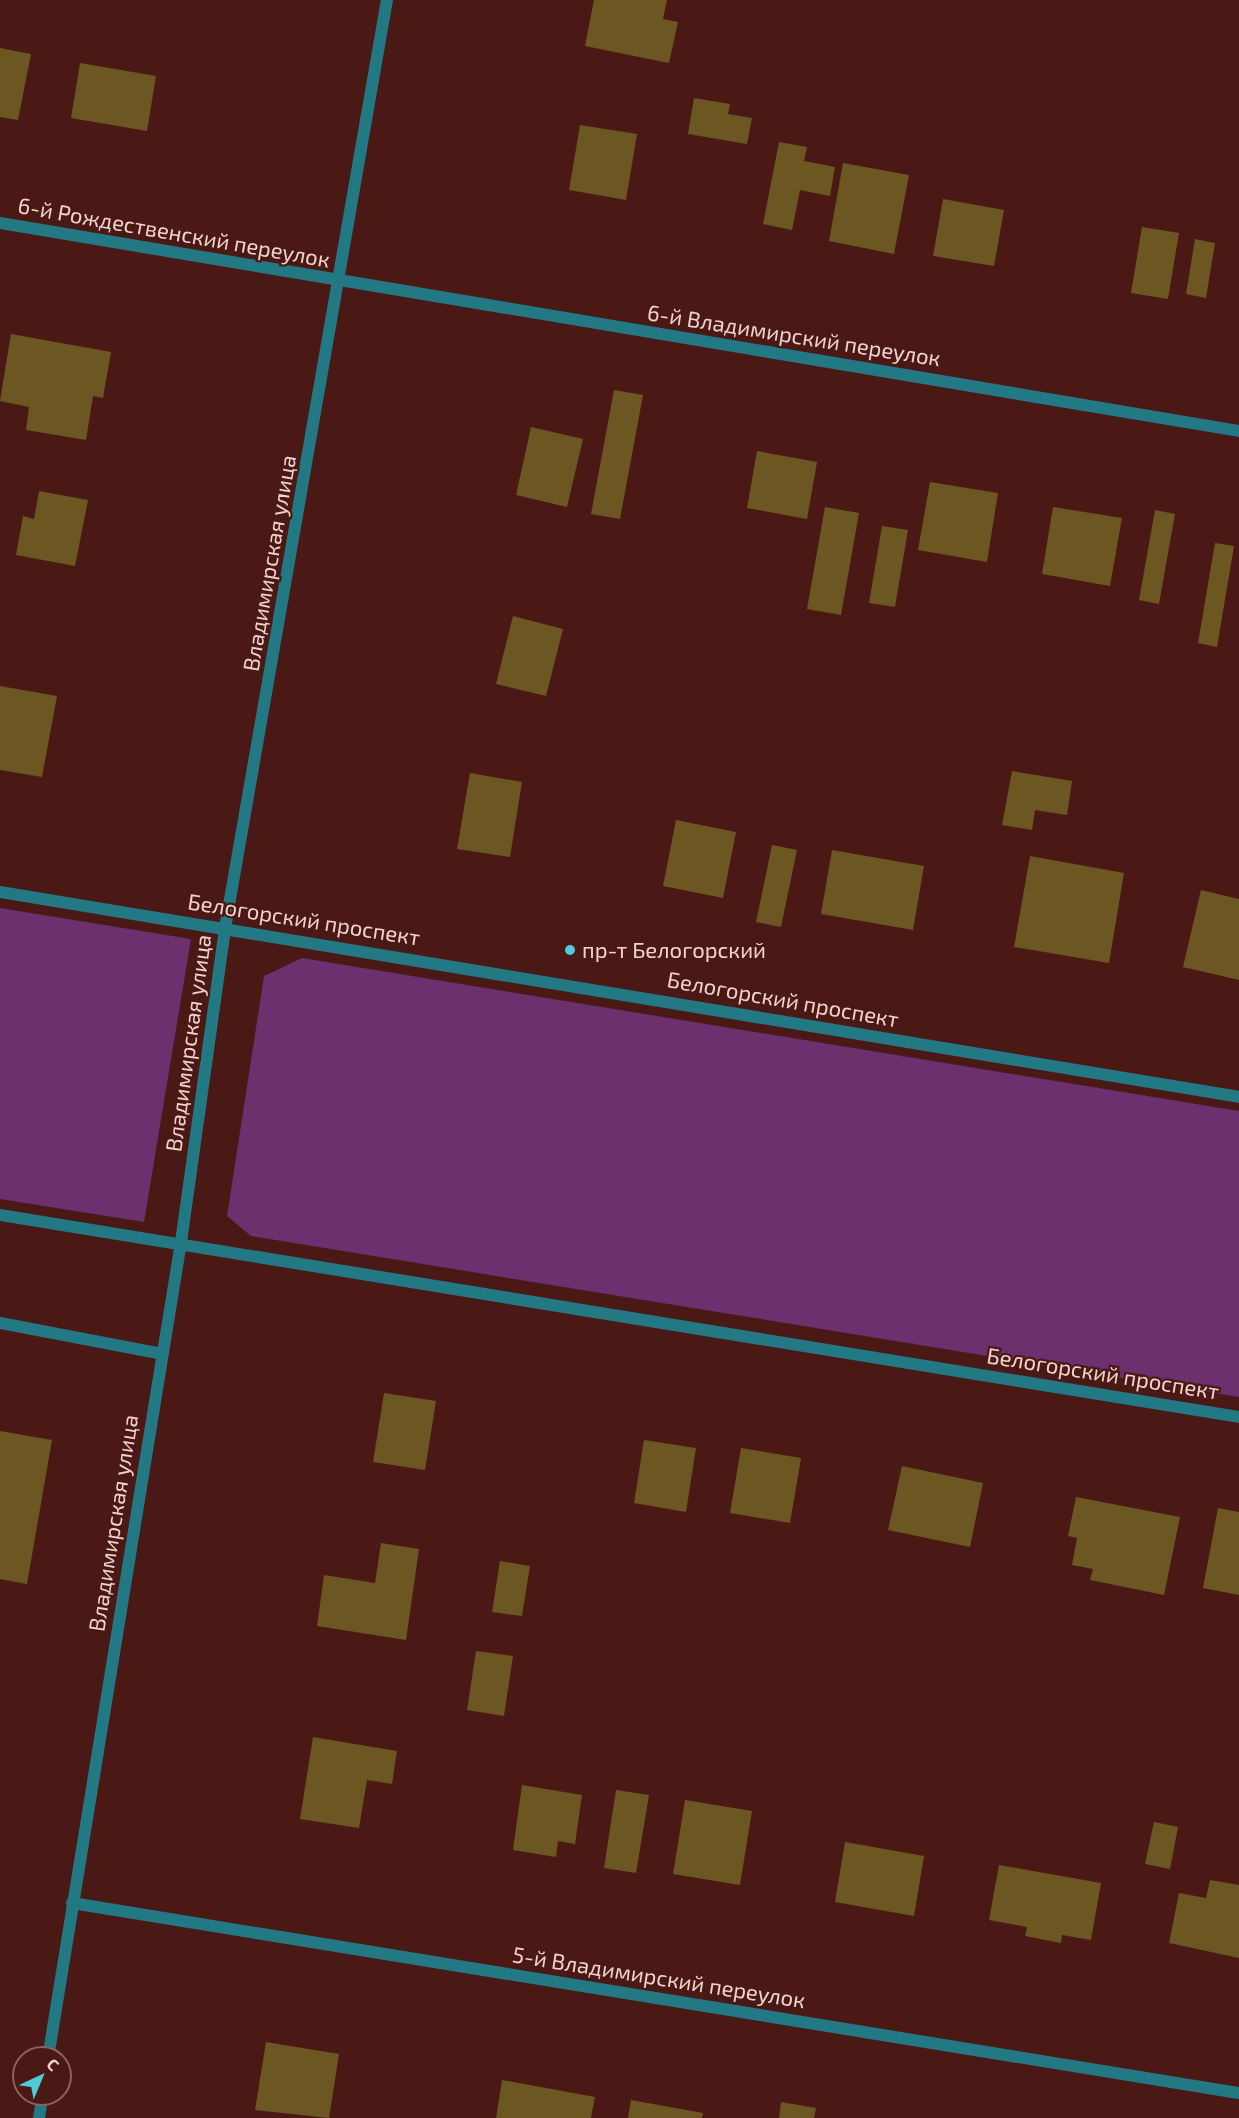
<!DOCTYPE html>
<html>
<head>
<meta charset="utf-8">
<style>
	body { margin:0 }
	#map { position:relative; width:1239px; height:2118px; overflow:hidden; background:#4a1916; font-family:"Exo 2",sans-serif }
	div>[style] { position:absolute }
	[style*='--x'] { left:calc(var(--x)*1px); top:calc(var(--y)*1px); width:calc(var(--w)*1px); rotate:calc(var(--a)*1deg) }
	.green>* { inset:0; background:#6b306d }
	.building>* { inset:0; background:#6c5622 }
	.service>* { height:12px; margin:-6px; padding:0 6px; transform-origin:6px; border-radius:6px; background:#227983 }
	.minor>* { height:12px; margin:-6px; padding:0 6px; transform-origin:6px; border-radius:6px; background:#227983 }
	.tertiary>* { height:12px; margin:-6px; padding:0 6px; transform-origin:6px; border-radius:6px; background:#227983 }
	.dots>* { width:16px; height:16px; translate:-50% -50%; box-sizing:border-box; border:3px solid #4a1916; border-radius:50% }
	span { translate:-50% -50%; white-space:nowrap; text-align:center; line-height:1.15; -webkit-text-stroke:4.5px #4a1916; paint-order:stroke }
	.street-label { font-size:22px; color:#f2d2ce }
	.poi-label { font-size:22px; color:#f2d2ce }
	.left { translate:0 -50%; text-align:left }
	.north { position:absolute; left:12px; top:2046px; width:60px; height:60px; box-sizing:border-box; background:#4a1916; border:2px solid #8d6360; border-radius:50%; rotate:44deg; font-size:16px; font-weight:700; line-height:24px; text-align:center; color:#f2d2ce }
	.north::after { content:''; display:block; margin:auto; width:21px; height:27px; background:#52cbd9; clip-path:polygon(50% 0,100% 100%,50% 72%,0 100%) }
</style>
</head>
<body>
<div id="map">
	<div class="green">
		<div style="clip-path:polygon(0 908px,191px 939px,144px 1222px,0 1199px)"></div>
		<div style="clip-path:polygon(302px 958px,1239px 1111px,1239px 1397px,251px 1236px,227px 1216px,264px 976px)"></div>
	</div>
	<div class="building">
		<div style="clip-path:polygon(594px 0,667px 0,663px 19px,678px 22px,669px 63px,585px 46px)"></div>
		<div style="clip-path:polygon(0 48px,31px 54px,18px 120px,0 117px)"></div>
		<div style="clip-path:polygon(80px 63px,156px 76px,147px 131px,71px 118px)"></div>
		<div style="clip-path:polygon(694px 98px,730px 104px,728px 114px,752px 118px,747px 144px,688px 134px)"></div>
		<div style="clip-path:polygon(580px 125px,637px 134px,626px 200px,569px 190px)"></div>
		<div style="clip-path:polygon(779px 142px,807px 147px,804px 161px,835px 167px,830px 196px,800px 190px,792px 230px,763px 224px)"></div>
		<div style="clip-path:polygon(843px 163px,909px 175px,894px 254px,829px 241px)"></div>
		<div style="clip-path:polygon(943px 199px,1004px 210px,994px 266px,933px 256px)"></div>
		<div style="clip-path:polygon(1142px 227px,1179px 233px,1168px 299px,1131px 293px)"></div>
		<div style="clip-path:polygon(1195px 239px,1215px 243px,1206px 298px,1186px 294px)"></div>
		<div style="clip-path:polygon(11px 334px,111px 352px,103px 398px,93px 396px,86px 440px,26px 430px,29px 407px,0 401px)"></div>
		<div style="clip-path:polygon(614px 390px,643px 395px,620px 519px,591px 514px)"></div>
		<div style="clip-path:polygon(531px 427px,583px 439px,567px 507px,516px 495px)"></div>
		<div style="clip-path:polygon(757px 451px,817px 462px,807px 519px,747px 508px)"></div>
		<div style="clip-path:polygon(930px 482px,998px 493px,987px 562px,918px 550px)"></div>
		<div style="clip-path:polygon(39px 491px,88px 500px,75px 566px,16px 555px,23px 516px,34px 519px)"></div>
		<div style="clip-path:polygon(825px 507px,859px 513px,841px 615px,807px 609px)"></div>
		<div style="clip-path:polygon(1053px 507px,1122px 518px,1110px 586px,1042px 574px)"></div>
		<div style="clip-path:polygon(1155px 510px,1175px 514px,1159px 604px,1139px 600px)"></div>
		<div style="clip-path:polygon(882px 526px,908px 530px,895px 607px,869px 603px)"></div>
		<div style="clip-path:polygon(1215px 543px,1234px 546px,1217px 647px,1198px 643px)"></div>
		<div style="clip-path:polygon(513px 616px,563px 629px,546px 696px,496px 684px)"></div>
		<div style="clip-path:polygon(0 686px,57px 696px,42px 777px,0 770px)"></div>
		<div style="clip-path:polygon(1012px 771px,1072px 781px,1067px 815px,1035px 810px,1032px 830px,1002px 825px)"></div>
		<div style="clip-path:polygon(470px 773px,522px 782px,510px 857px,457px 849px)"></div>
		<div style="clip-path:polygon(676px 820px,736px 832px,723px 898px,663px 886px)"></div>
		<div style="clip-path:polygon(772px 845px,797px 850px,781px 927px,756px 922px)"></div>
		<div style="clip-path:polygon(832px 850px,924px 866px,913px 930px,821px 914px)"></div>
		<div style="clip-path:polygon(1030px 856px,1124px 873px,1109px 963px,1014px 947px)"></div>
		<div style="clip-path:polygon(1201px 890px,1239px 899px,1239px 980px,1183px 967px)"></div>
		<div style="clip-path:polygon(384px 1393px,436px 1401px,425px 1470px,373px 1462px)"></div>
		<div style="clip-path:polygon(0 1431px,52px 1440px,27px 1584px,0 1579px)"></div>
		<div style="clip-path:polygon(644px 1440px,696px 1448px,686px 1512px,634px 1503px)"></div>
		<div style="clip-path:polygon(741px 1448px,801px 1458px,790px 1523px,730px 1513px)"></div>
		<div style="clip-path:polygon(902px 1466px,983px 1483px,970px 1547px,888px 1530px)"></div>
		<div style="clip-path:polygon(1076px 1497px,1180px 1517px,1164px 1595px,1090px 1580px,1093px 1569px,1072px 1565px,1077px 1538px,1068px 1536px)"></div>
		<div style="clip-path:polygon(1218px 1508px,1239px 1512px,1239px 1595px,1203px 1588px)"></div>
		<div style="clip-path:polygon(381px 1543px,419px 1549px,406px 1640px,317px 1626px,324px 1575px,375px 1583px)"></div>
		<div style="clip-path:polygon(500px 1561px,530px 1566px,522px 1616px,492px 1612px)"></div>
		<div style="clip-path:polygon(476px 1651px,513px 1656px,504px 1716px,467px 1710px)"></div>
		<div style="clip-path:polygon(313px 1737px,397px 1751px,392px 1784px,367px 1780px,359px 1828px,300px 1819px)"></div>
		<div style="clip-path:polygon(522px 1785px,582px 1795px,575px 1844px,558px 1841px,556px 1857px,513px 1850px)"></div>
		<div style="clip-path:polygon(616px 1790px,649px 1795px,636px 1873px,604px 1868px)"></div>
		<div style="clip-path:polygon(685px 1800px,752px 1811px,740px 1885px,673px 1874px)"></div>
		<div style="clip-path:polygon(1154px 1822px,1178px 1827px,1170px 1869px,1145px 1864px)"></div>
		<div style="clip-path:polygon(845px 1842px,924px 1856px,914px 1916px,835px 1902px)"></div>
		<div style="clip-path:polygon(999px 1865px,1101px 1883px,1091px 1940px,1062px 1935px,1061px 1943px,1025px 1936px,1027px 1927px,989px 1920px)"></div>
		<div style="clip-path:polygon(1210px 1880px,1239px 1885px,1239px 1958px,1169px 1943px,1179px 1893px,1206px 1898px)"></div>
		<div style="clip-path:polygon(266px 2042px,339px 2054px,329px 2118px,255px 2110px)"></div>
		<div style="clip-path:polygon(502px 2080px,595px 2097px,591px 2118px,496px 2118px)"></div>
		<div style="clip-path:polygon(631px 2100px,703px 2113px,702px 2118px,628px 2118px)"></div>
		<div style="clip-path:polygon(781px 2102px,816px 2108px,814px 2118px,779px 2118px)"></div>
	</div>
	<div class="service">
		<div style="--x:0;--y:1323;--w:165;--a:10.8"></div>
	</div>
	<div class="minor">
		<div style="--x:0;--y:223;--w:1256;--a:9.53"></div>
		<div style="--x:72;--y:1903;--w:1182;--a:9.25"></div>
		<div style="--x:48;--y:2058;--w:827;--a:-80.74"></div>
		<div style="--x:181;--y:1242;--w:317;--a:-82"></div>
		<div style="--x:225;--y:928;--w:942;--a:-80.1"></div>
		<div style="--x:39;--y:2118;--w:24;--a:-81"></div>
	</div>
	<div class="tertiary">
		<div style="--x:0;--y:892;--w:1256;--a:9.39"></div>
		<div style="--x:0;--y:1215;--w:1255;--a:9.26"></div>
	</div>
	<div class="dots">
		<div style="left:570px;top:950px;background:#52cbd9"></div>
	</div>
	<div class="street-label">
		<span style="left:174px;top:232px;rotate:10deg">6-й Рождественский переулок</span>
		<span style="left:794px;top:335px;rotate:9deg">6-й Владимирский переулок</span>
		<span style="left:269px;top:563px;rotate:-80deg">Владимирская улица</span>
		<span style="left:304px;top:919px;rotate:9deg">Белогорский проспект</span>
		<span style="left:783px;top:999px;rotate:10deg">Белогорский проспект</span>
		<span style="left:188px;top:1043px;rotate:-82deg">Владимирская улица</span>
		<span style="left:1103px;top:1373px;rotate:9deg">Белогорский проспект</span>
		<span style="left:113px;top:1523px;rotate:-81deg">Владимирская улица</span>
		<span style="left:659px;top:1977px;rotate:9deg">5-й Владимирский переулок</span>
	</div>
	<div class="poi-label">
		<span class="left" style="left:582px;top:950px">пр-т Белогорский</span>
	</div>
	<div class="north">С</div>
</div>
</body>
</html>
